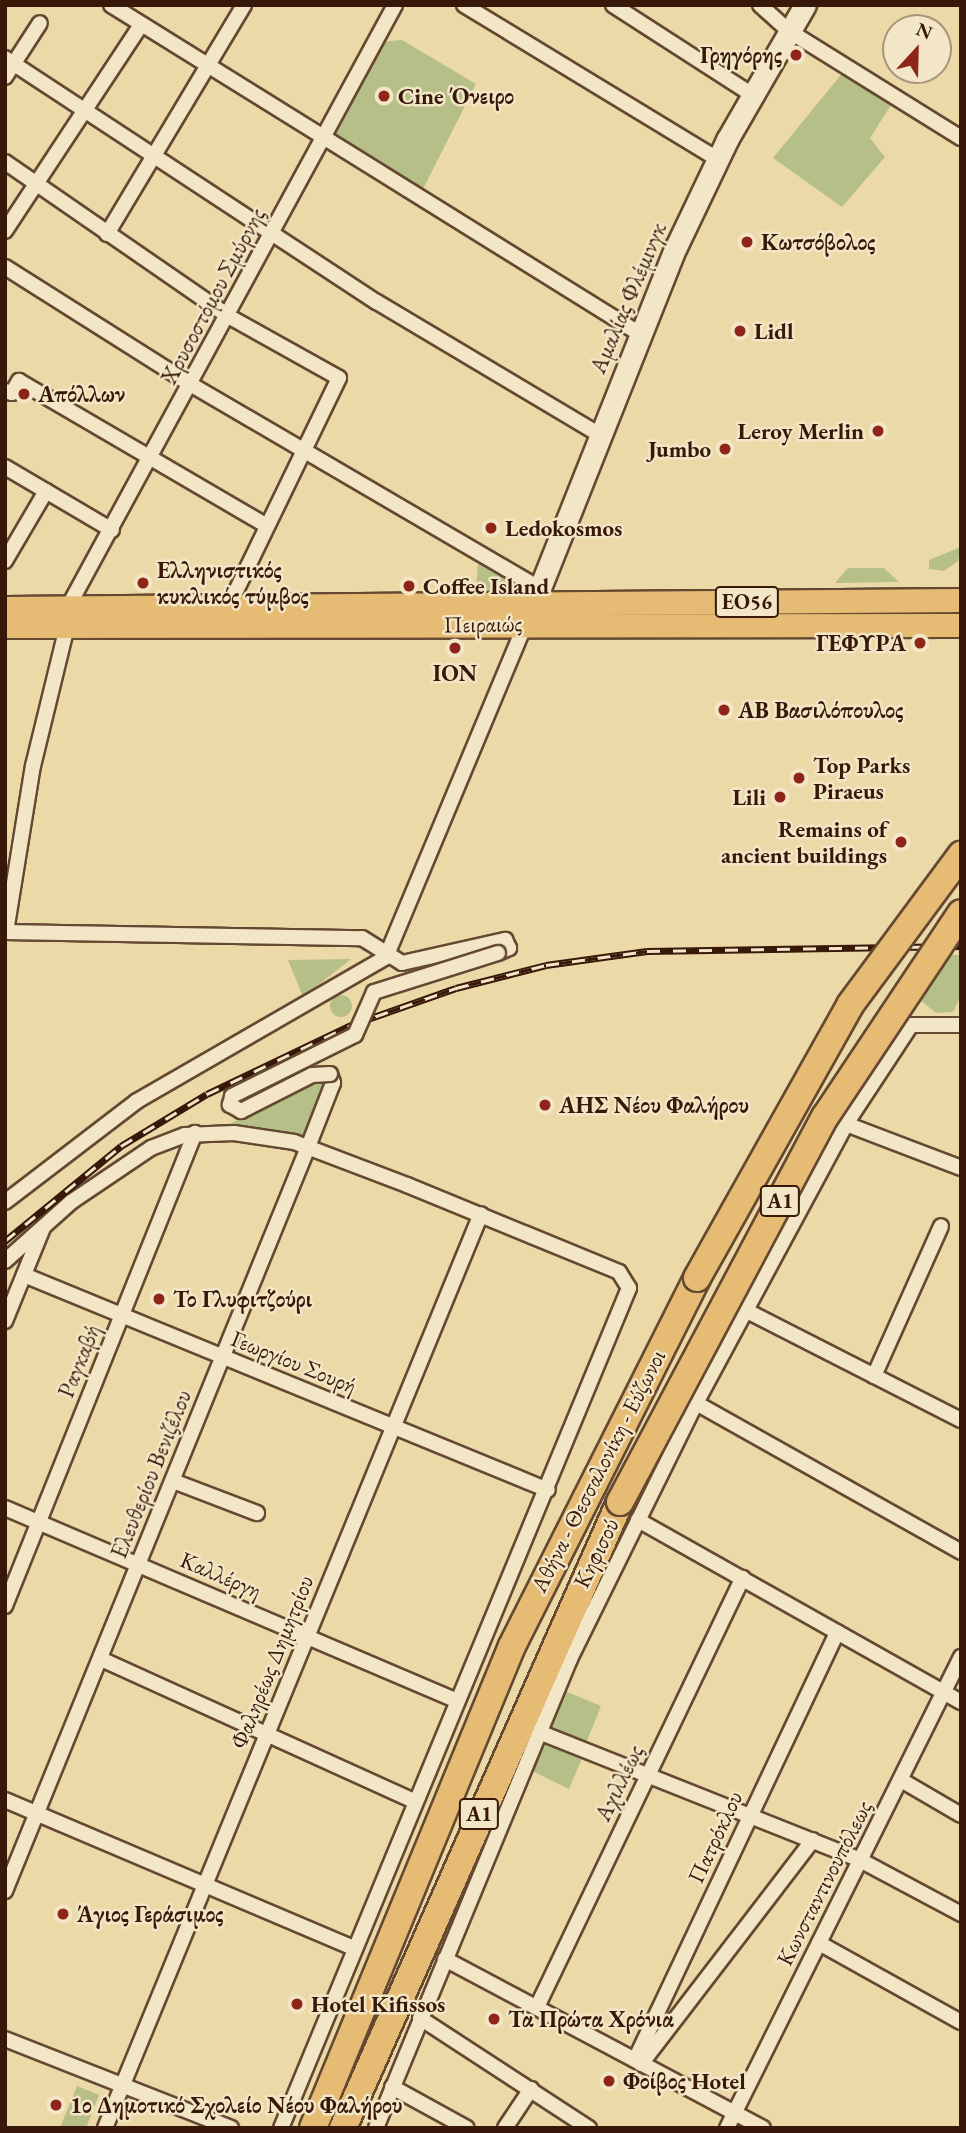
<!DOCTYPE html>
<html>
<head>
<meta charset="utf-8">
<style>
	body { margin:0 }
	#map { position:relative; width:966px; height:2133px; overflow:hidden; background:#ebd9a8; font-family:"EB Garamond",serif }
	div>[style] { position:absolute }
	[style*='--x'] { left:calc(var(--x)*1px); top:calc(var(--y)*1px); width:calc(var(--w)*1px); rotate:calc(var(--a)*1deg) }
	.green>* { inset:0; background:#b7bf88 }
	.round { border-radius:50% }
	.roads { filter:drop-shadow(2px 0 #654831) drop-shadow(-2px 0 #654831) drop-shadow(0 2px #654831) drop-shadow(0 -2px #654831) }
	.street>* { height:14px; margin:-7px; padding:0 7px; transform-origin:7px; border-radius:7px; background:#f2e6c6 }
	.secondary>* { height:21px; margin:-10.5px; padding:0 10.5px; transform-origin:10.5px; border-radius:10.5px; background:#f2e6c6 }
	.primary>* { height:23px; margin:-11.5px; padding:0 11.5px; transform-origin:11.5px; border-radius:11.5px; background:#e6bc74 }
	.highway>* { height:26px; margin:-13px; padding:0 13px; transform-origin:13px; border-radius:13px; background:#e6bc74 }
	.rail>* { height:7px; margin-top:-3.5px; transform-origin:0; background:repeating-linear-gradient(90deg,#f2e6c6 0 13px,#381809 0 26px); box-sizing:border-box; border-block:2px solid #381809 }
	.bridges { filter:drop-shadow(2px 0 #654831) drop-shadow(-2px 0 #654831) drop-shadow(0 2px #654831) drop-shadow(0 -2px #654831) }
	.street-bridge>* { height:14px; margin:-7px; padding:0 7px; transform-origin:7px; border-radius:7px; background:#f2e6c6 }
	.highway-bridge>* { height:26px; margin:-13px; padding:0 13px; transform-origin:13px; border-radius:13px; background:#e6bc74 }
	.dots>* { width:19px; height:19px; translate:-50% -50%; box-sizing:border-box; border:4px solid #f2e6c6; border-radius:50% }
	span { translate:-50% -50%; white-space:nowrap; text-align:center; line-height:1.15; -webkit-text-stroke:5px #f2e6c6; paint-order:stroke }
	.shield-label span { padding:2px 5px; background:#f2e6c6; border:2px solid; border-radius:5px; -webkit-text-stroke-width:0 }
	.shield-label { font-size:21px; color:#381809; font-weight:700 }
	.poi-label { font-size:23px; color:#381809; font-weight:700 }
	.right { translate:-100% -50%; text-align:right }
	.left { translate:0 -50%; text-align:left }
	.street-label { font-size:23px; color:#381809 }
	.frame { position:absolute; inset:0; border:7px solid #381809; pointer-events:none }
	.north { position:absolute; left:882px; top:14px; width:70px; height:70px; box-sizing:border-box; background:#f2e6c6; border:2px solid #a8947a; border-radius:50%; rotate:22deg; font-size:19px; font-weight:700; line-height:28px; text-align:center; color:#381809 }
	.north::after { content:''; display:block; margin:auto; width:24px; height:32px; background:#8f2418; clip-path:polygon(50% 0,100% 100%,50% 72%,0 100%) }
</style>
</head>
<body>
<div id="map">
	<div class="green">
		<div style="clip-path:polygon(402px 40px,476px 84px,422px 191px,331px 134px,379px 42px)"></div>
		<div style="clip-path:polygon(844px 71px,893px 102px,870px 138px,885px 157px,842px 207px,773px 158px)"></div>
		<div style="clip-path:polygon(961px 547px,958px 561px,944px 571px,929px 569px,929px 560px)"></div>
		<div style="clip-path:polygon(478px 564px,506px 580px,510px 589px,476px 590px)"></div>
		<div style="clip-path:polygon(848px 568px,884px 568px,899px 582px,835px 583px)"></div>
		<div style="clip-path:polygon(952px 955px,961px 955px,961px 996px,953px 1012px,936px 1013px,920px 1000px)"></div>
		<div style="clip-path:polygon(351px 959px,303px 997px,288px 960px)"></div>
		<div class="round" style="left:330px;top:995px;width:22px;height:22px"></div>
		<div style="clip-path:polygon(318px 1077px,326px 1080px,302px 1137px,224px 1127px)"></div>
		<div style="clip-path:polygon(565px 1691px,601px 1706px,586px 1743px,548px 1729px)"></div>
		<div style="clip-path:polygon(542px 1741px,583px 1756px,569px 1789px,530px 1770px)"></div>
		<div style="clip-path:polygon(77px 2086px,99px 2095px,86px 2128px,60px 2128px)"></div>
	</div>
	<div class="roads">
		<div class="street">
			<div style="--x:111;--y:5;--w:623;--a:31.88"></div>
			<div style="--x:464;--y:5;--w:296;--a:31.3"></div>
			<div style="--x:613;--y:5;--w:164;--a:32.8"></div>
			<div style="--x:760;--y:5;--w:39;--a:42"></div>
			<div style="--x:789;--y:31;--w:203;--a:31.9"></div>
			<div style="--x:5;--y:58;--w:445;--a:33.3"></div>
			<div style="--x:377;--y:302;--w:260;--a:30.8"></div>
			<div style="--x:5;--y:77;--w:64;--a:-57.1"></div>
			<div style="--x:5;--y:162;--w:271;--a:34.6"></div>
			<div style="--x:228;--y:316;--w:127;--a:29.2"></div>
			<div style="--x:339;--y:378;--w:253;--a:115.8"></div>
			<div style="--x:5;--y:231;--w:247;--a:-56.6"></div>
			<div style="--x:107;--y:234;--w:267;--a:-59.1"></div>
			<div style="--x:5;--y:267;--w:219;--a:32.3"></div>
			<div style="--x:190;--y:384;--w:404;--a:30.3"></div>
			<div style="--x:5;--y:391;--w:7;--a:16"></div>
			<div style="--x:12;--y:393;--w:14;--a:-60"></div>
			<div style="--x:19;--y:381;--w:284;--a:30.3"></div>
			<div style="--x:5;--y:467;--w:124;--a:30.5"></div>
			<div style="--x:5;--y:561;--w:81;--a:-59.6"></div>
			<div style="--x:68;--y:607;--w:685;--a:-61.49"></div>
			<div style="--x:5;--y:932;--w:357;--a:1"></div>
			<div style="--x:362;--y:938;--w:47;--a:32"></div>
			<div style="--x:402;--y:963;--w:106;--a:-12.6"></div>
			<div style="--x:505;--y:940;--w:9;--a:63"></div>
			<div style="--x:509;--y:948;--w:12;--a:156"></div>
			<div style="--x:6;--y:932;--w:168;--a:-80.8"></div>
			<div style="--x:33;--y:766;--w:143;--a:-76.3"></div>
			<div style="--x:386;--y:957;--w:362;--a:-67.3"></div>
			<div style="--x:846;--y:1124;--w:123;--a:20.9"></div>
			<div style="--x:5;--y:1202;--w:166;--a:-37.4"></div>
			<div style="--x:137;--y:1101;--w:288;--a:-30"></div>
			<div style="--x:5;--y:1261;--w:89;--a:-41.8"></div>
			<div style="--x:71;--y:1202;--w:97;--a:-34"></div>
			<div style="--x:151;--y:1148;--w:36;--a:-21"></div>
			<div style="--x:185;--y:1135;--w:49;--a:-2.3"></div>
			<div style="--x:234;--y:1133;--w:61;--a:8.5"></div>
			<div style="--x:294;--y:1142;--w:121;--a:20.8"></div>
			<div style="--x:407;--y:1185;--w:229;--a:22.3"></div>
			<div style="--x:619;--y:1272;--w:19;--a:58"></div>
			<div style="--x:629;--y:1288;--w:909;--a:112.5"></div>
			<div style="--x:24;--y:1275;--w:566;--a:22.31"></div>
			<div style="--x:747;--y:1311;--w:240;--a:27"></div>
			<div style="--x:5;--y:1321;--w:100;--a:-67.8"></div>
			<div style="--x:874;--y:1376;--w:164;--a:-65.9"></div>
			<div style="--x:696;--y:1403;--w:304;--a:29.3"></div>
			<div style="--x:173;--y:1481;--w:90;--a:20.9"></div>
			<div style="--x:5;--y:1508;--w:491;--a:23.1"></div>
			<div style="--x:638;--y:1520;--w:371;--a:29.4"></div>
			<div style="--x:5;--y:1606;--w:510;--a:-68.12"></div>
			<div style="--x:101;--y:1659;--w:344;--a:24.4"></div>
			<div style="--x:539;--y:1732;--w:346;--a:21.7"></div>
			<div style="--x:860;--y:1860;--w:115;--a:28.1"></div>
			<div style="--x:901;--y:1780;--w:69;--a:30.3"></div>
			<div style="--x:5;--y:1800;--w:378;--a:23"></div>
			<div style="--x:5;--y:1891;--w:803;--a:-67.84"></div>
			<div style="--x:308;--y:1147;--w:69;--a:-68.7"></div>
			<div style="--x:333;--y:1083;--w:9;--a:-108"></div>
			<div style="--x:819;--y:1943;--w:162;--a:29.1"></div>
			<div style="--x:445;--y:1959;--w:360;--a:28"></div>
			<div style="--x:537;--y:2007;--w:476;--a:-64.4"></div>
			<div style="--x:420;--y:2018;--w:202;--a:33.1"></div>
			<div style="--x:5;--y:2039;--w:243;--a:21.5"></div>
			<div style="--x:635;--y:2060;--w:473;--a:-64.7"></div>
			<div style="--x:641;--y:2064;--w:282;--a:-52.5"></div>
			<div style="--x:392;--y:2087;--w:85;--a:28.7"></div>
			<div style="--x:105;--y:2128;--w:988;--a:-67.64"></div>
			<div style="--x:376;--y:2128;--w:508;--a:-67.53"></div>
			<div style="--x:570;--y:1659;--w:285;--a:-63.8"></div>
			<div style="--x:696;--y:1403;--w:317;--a:-61.7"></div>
			<div style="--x:846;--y:1124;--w:118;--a:-56.7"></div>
			<div style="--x:911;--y:1025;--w:50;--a:0"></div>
			<div style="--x:505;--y:2128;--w:47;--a:-56.3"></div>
			<div style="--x:727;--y:2128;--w:526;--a:-63.58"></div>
		</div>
		<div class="secondary">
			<div style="--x:528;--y:618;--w:399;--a:-68.3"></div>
			<div style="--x:676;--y:247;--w:119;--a:-64.5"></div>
			<div style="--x:727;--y:140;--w:156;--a:-60"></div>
		</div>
		<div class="primary">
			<div style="--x:5;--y:608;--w:956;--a:-0.48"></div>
			<div style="--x:5;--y:626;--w:956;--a:-0.06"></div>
		</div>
		<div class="highway">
			<div style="--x:313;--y:2128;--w:521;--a:-67.57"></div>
			<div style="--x:512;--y:1646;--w:412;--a:-63.3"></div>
			<div style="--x:343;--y:2128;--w:685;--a:-66.13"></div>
		</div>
	</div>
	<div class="rail">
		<div style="--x:5;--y:1241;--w:150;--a:-39.3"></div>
		<div style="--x:121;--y:1146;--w:100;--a:-31.2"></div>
		<div style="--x:207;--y:1094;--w:160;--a:-25.6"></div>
		<div style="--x:351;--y:1025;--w:111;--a:-19.4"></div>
		<div style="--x:456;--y:988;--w:93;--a:-14.3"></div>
		<div style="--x:546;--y:965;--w:102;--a:-7.9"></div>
		<div style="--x:647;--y:951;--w:314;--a:-0.9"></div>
	</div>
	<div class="bridges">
		<div class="street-bridge">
			<div style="--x:330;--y:1074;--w:18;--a:177"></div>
			<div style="--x:312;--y:1075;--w:80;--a:153.1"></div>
			<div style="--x:241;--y:1111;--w:13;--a:-151"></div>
			<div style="--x:230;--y:1105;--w:9;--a:-77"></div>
			<div style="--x:232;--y:1096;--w:137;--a:-26.4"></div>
			<div style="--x:355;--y:1035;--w:47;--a:-66.2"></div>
			<div style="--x:374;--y:992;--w:130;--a:-17.5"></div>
		</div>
		<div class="highway-bridge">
			<div style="--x:697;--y:1278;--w:313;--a:-60.7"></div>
			<div style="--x:850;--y:1005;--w:187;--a:-53.5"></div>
			<div style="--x:620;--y:1502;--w:436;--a:-62"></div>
			<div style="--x:825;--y:1117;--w:245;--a:-56.3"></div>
		</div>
	</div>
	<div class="dots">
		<div style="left:796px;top:55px;background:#8f2418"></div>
		<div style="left:384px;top:96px;background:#8f2418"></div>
		<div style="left:747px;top:242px;background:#8f2418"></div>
		<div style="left:740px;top:331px;background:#8f2418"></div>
		<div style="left:24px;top:394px;background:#8f2418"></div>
		<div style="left:878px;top:431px;background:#8f2418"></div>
		<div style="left:725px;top:449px;background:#8f2418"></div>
		<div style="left:491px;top:528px;background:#8f2418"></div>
		<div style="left:143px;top:583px;background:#8f2418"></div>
		<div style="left:409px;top:586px;background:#8f2418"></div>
		<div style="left:920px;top:643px;background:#8f2418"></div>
		<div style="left:455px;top:648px;background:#8f2418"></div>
		<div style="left:724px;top:710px;background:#8f2418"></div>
		<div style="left:799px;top:778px;background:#8f2418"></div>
		<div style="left:780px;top:797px;background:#8f2418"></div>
		<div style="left:901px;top:842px;background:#8f2418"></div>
		<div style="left:545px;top:1105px;background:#8f2418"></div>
		<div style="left:159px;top:1299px;background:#8f2418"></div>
		<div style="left:63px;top:1914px;background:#8f2418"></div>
		<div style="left:297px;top:2004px;background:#8f2418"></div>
		<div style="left:494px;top:2019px;background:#8f2418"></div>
		<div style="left:609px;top:2081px;background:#8f2418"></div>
		<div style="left:56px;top:2105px;background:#8f2418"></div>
	</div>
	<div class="shield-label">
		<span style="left:747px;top:602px">ΕΟ56</span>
		<span style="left:780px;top:1201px">Α1</span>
		<span style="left:479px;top:1814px">Α1</span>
	</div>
	<div class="poi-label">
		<span class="right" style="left:782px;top:55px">Γρηγόρης</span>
		<span class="left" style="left:398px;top:96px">Cine Όνειρο</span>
		<span class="left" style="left:761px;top:242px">Κωτσόβολος</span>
		<span class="left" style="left:754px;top:331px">Lidl</span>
		<span class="left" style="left:38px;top:394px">Απόλλων</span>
		<span class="right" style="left:864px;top:431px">Leroy Merlin</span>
		<span class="right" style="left:711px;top:449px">Jumbo</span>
		<span class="left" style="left:505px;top:528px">Ledokosmos</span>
		<span class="left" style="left:157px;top:583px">Ελληνιστικός<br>κυκλικός τύμβος</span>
		<span class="left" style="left:423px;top:586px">Coffee Island</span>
		<span class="right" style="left:906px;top:643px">ΓΕΦΥΡΑ</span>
		<span style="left:455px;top:673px">ΙΟΝ</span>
		<span class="left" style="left:738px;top:710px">ΑΒ Βασιλόπουλος</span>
		<span class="left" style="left:813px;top:778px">Top Parks<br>Piraeus</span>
		<span class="right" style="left:766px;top:797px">Lili</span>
		<span class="right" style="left:887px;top:842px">Remains of<br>ancient buildings</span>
		<span class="left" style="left:559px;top:1105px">ΑΗΣ Νέου Φαλήρου</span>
		<span class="left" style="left:173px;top:1299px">Το Γλυφιτζούρι</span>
		<span class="left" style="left:77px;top:1914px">Άγιος Γεράσιμος</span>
		<span class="left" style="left:311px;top:2004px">Hotel Kifissos</span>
		<span class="left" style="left:508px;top:2019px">Τα Πρώτα Χρόνια</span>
		<span class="left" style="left:623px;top:2081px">Φοίβος Hotel</span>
		<span class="left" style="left:70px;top:2105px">1ο Δημοτικό Σχολείο Νέου Φαλήρου</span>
	</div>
	<div class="street-label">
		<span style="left:213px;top:296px;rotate:-62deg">Χρυσοστόμου Σμύρνης</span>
		<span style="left:628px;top:298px;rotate:-67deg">Αμαλίας Φλέμινγκ</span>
		<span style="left:483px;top:624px;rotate:-1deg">Πειραιώς</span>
		<span style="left:79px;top:1361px;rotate:-68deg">Ραγκαβή</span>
		<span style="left:294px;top:1362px;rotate:22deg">Γεωργίου Σουρή</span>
		<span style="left:598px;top:1471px;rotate:-63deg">Αθήνα - Θεσσαλονίκη - Εύζωνοι</span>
		<span style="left:151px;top:1474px;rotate:-68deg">Ελευθερίου Βενιζέλου</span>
		<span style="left:596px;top:1553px;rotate:-64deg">Κηφισού</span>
		<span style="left:221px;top:1575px;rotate:23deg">Καλλέργη</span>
		<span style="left:272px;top:1662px;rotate:-68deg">Φαληρέως Δημητρίου</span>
		<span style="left:619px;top:1783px;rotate:-64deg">Αχιλλέως</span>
		<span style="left:715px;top:1837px;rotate:-65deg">Πατρόκλου</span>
		<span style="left:824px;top:1883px;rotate:-63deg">Κωνσταντινουπόλεως</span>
	</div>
	<div class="frame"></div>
	<div class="north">N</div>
</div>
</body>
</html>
